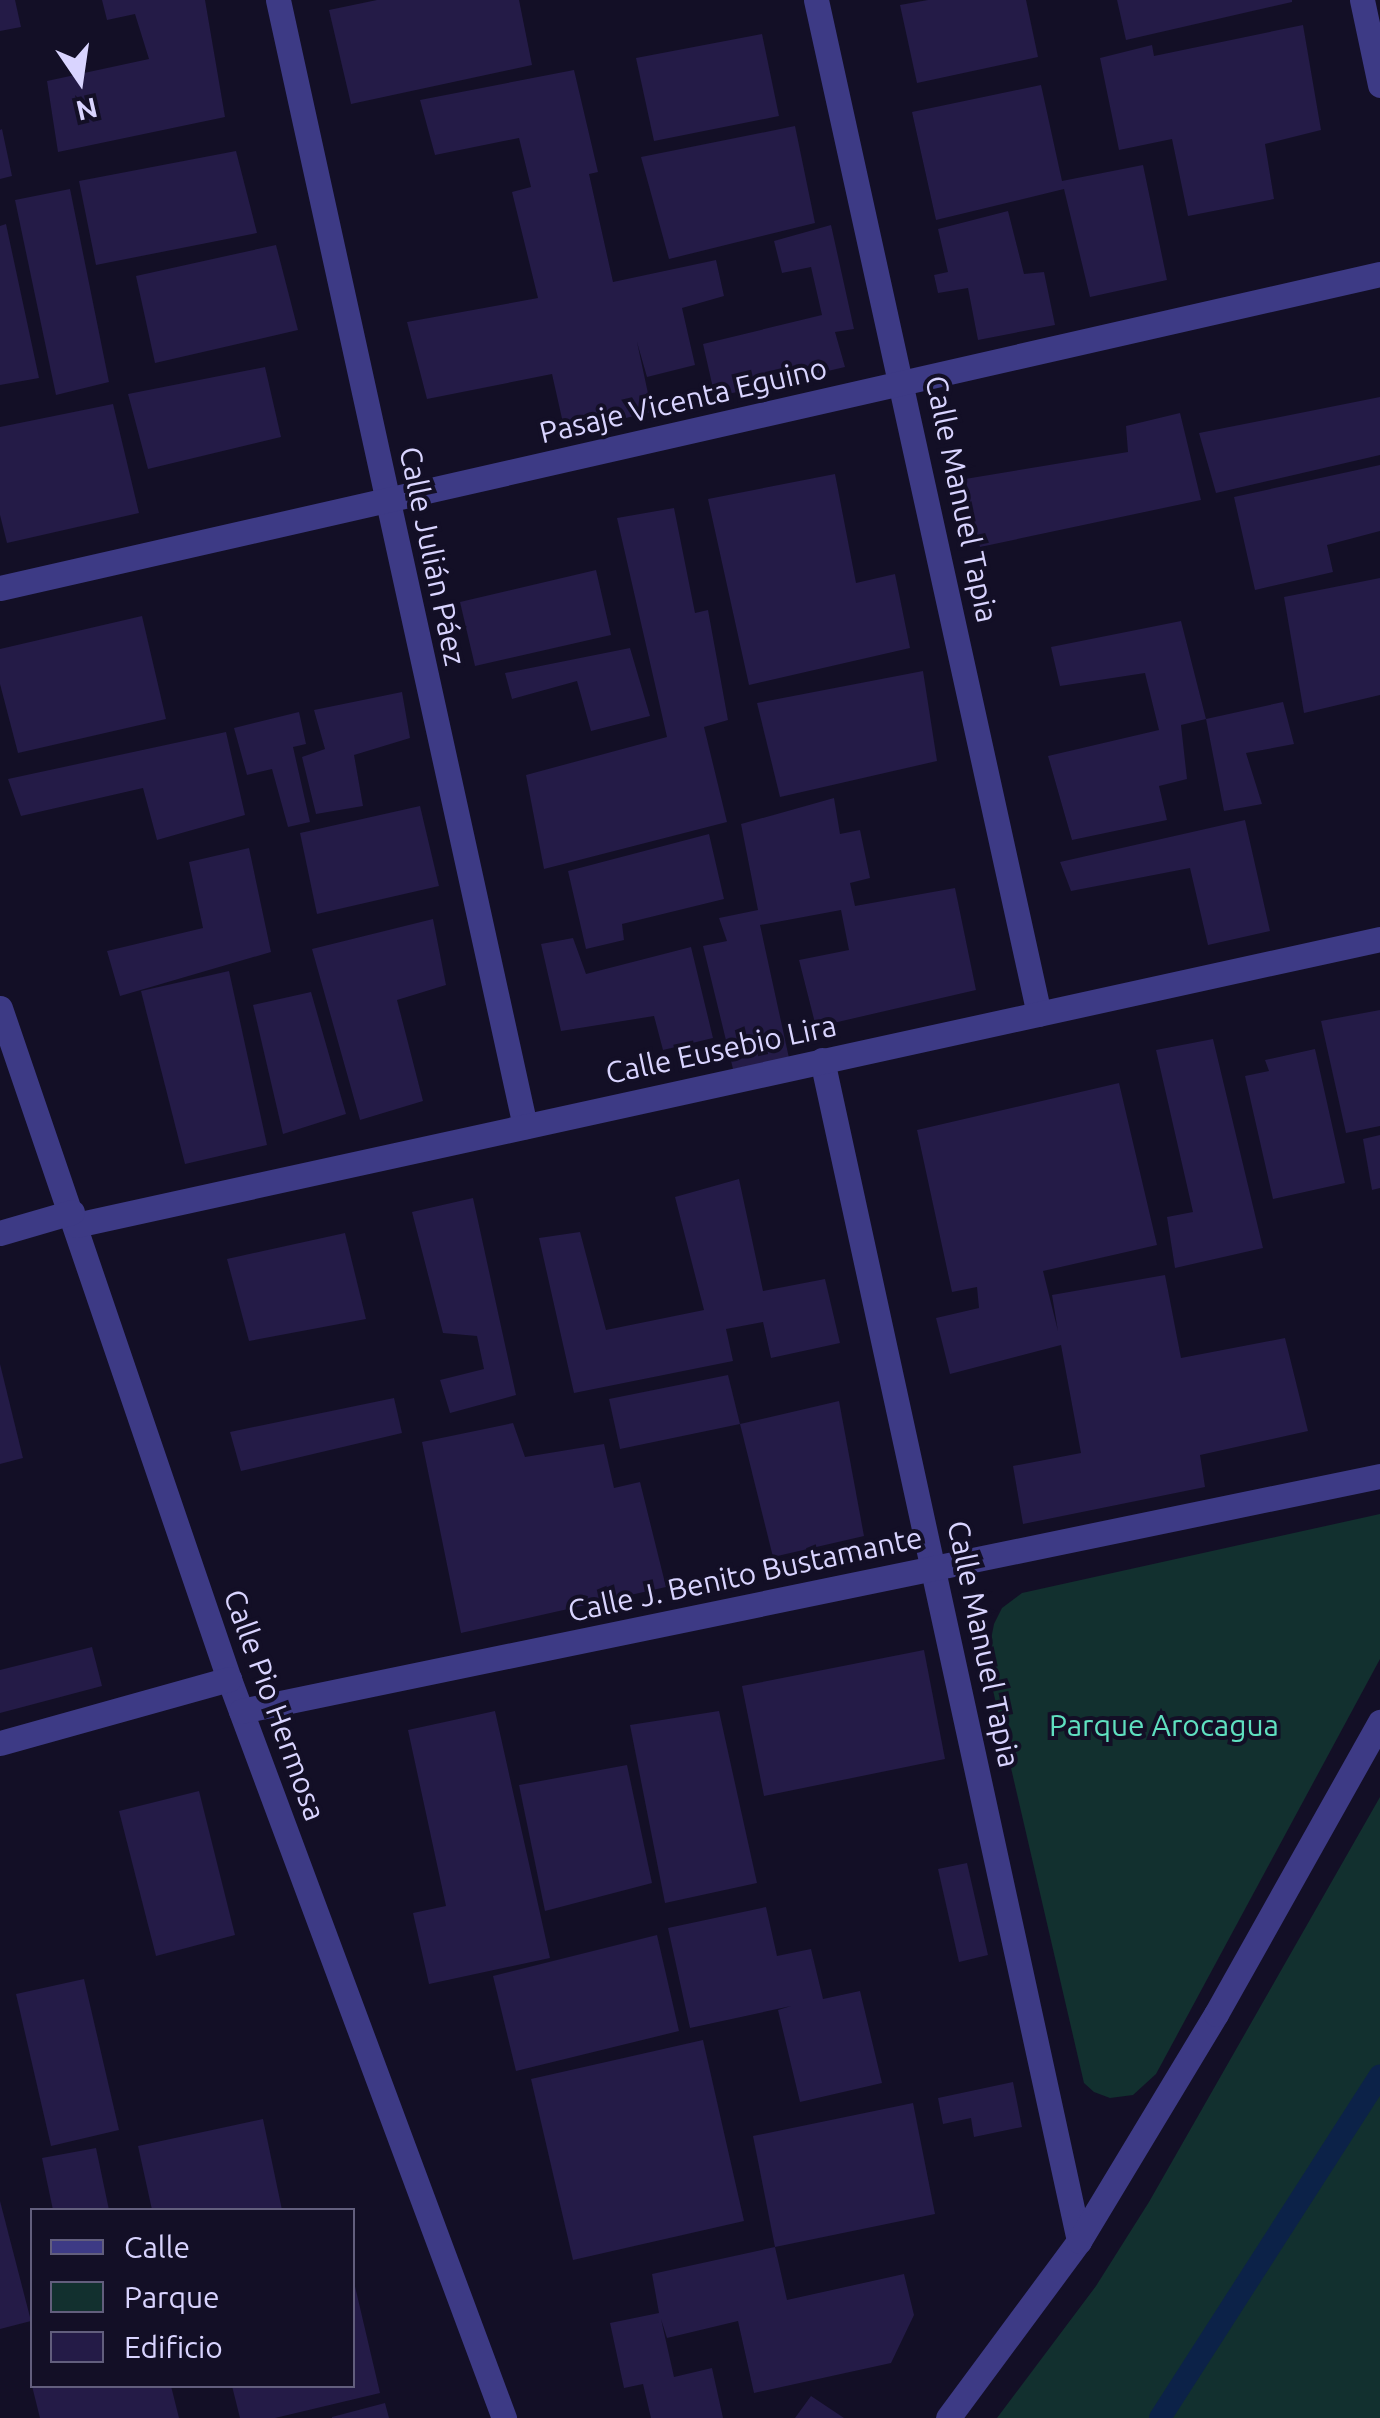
<!DOCTYPE html>
<html>
<head>
<meta charset="utf-8">
<style>
	body { margin:0 }
	#map { position:relative; width:1380px; height:2418px; overflow:hidden; background:#130f26; font-family:Ubuntu,sans-serif }
	div>[style] { position:absolute }
	[style*='--x'] { left:calc(var(--x)*1px); top:calc(var(--y)*1px); width:calc(var(--w)*1px); rotate:calc(var(--a)*1deg) }
	.green>* { inset:0; background:#12302f }
	.stream>* { height:22px; margin:-11px; padding:0 11px; transform-origin:11px; border-radius:11px; background:#0c2248 }
	.building>* { inset:0; background:#241b47 }
	.minor>* { height:25px; margin:-12.5px; padding:0 12.5px; transform-origin:12.5px; border-radius:12.5px; background:#3d3a85 }
	span { translate:-50% -50%; white-space:nowrap; text-align:center; line-height:1.15; -webkit-text-stroke:8px #130f26; paint-order:stroke }
	.street-label { font-size:30px; color:#d9d4ff }
	.park-label { font-size:30px; color:#5fe0c0 }
	.legend { position:absolute; left:30px; top:2208px; width:325px; height:180px; box-sizing:border-box; background:#130f26; border:2px solid #625e7d; margin:0; padding:12px 18px; list-style:none; font-size:30px; color:#d9d4ff }
	.legend li { display:flex; align-items:center; gap:20px; height:50px }
	.legend b { width:50px; border:2px solid #625e7d }
	.north { position:absolute; left:30px; top:30px; width:100px; height:100px; -webkit-text-stroke:8px #130f26; paint-order:stroke; rotate:167deg; font-size:28px; font-weight:700; line-height:40px; text-align:center; color:#d9d4ff }
	.north::after { content:''; display:block; margin:auto; width:35px; height:45px; background:#d9d4ff; clip-path:polygon(50% 0,100% 100%,50% 72%,0 100%) }
</style>
</head>
<body>
<div id="map">
	<div class="green">
		<div style="clip-path:polygon(1380px 1514px,1380px 1659px,1156px 2074px,1133px 2095px,1110px 2098px,1094px 2092px,1084px 2083px,992px 1686px,987px 1660px,994px 1624px,1002px 1608px,1022px 1593px)"></div>
		<div style="clip-path:polygon(1380px 1797px,1380px 2418px,997px 2418px,1096px 2286px,1149px 2202px)"></div>
	</div>
	<div class="stream">
		<div style="--x:1160;--y:2418;--w:407;--a:-57.3"></div>
	</div>
	<div class="building">
		<div style="clip-path:polygon(0 0,15px 0,21px 27px,0 31px)"></div>
		<div style="clip-path:polygon(102px 0,205px 0,225px 117px,58px 152px,47px 81px,149px 59px,135px 14px,107px 20px)"></div>
		<div style="clip-path:polygon(377px 0,519px 0,532px 65px,351px 104px,329px 10px)"></div>
		<div style="clip-path:polygon(928px 0,1026px 0,1038px 57px,917px 83px,900px 5px)"></div>
		<div style="clip-path:polygon(1117px 0,1292px 0,1292px 2px,1126px 40px)"></div>
		<div style="clip-path:polygon(1303px 25px,1321px 130px,1265px 144px,1274px 199px,1188px 216px,1172px 139px,1119px 150px,1100px 58px,1152px 45px,1154px 56px)"></div>
		<div style="clip-path:polygon(762px 34px,779px 116px,654px 141px,636px 58px)"></div>
		<div style="clip-path:polygon(574px 70px,598px 172px,589px 174px,613px 282px,716px 260px,724px 296px,682px 308px,695px 365px,647px 377px,637px 342px,652px 412px,565px 432px,552px 374px,427px 399px,407px 322px,538px 298px,512px 192px,531px 187px,519px 138px,435px 155px,420px 100px)"></div>
		<div style="clip-path:polygon(1041px 85px,1062px 181px,1143px 165px,1167px 280px,1090px 297px,1064px 189px,936px 220px,912px 112px)"></div>
		<div style="clip-path:polygon(795px 126px,815px 223px,669px 259px,641px 157px)"></div>
		<div style="clip-path:polygon(2px 129px,12px 176px,0 179px,0 130px)"></div>
		<div style="clip-path:polygon(236px 151px,257px 233px,96px 265px,79px 181px)"></div>
		<div style="clip-path:polygon(70px 189px,109px 382px,56px 395px,15px 200px)"></div>
		<div style="clip-path:polygon(1008px 211px,1024px 274px,1044px 272px,1055px 325px,978px 340px,968px 288px,938px 293px,934px 275px,948px 272px,938px 229px)"></div>
		<div style="clip-path:polygon(6px 224px,39px 378px,0 385px,0 226px)"></div>
		<div style="clip-path:polygon(831px 225px,854px 329px,835px 332px,845px 367px,715px 397px,703px 344px,822px 315px,811px 267px,782px 273px,774px 241px)"></div>
		<div style="clip-path:polygon(276px 245px,298px 330px,155px 363px,136px 276px)"></div>
		<div style="clip-path:polygon(265px 367px,281px 437px,148px 469px,128px 394px)"></div>
		<div style="clip-path:polygon(1380px 397px,1380px 455px,1216px 493px,1199px 433px)"></div>
		<div style="clip-path:polygon(113px 404px,139px 513px,7px 543px,0 515px,0 427px)"></div>
		<div style="clip-path:polygon(1180px 413px,1201px 500px,980px 547px,965px 479px,1128px 452px,1126px 426px)"></div>
		<div style="clip-path:polygon(1380px 465px,1380px 531px,1327px 545px,1333px 572px,1255px 590px,1234px 497px)"></div>
		<div style="clip-path:polygon(835px 474px,856px 583px,895px 574px,910px 648px,749px 685px,708px 499px)"></div>
		<div style="clip-path:polygon(674px 508px,695px 613px,708px 610px,728px 720px,704px 727px,727px 822px,544px 869px,526px 775px,667px 737px,617px 518px)"></div>
		<div style="clip-path:polygon(596px 570px,611px 635px,475px 666px,460px 602px)"></div>
		<div style="clip-path:polygon(1380px 578px,1380px 695px,1304px 713px,1284px 597px)"></div>
		<div style="clip-path:polygon(142px 616px,166px 719px,18px 753px,0 684px,0 649px)"></div>
		<div style="clip-path:polygon(1181px 621px,1206px 719px,1181px 725px,1187px 779px,1159px 786px,1167px 820px,1072px 840px,1048px 756px,1159px 730px,1145px 673px,1060px 686px,1051px 647px)"></div>
		<div style="clip-path:polygon(630px 648px,650px 716px,591px 731px,577px 681px,512px 699px,505px 673px)"></div>
		<div style="clip-path:polygon(923px 671px,937px 761px,780px 797px,757px 703px)"></div>
		<div style="clip-path:polygon(402px 692px,410px 738px,354px 755px,363px 806px,316px 814px,302px 757px,325px 749px,314px 710px)"></div>
		<div style="clip-path:polygon(1283px 702px,1294px 744px,1246px 753px,1262px 804px,1224px 811px,1206px 719px)"></div>
		<div style="clip-path:polygon(299px 712px,306px 744px,293px 747px,310px 822px,288px 827px,272px 769px,247px 775px,234px 728px)"></div>
		<div style="clip-path:polygon(226px 732px,245px 815px,157px 840px,143px 788px,21px 816px,8px 779px)"></div>
		<div style="clip-path:polygon(834px 798px,840px 834px,860px 830px,870px 878px,850px 883px,855px 906px,955px 888px,976px 990px,816px 1027px,799px 960px,849px 950px,841px 910px,760px 925px,789px 1058px,733px 1069px,703px 946px,727px 941px,719px 918px,758px 910px,741px 824px)"></div>
		<div style="clip-path:polygon(420px 806px,439px 886px,317px 914px,300px 833px)"></div>
		<div style="clip-path:polygon(1245px 820px,1270px 931px,1208px 945px,1190px 868px,1071px 891px,1060px 862px)"></div>
		<div style="clip-path:polygon(709px 834px,724px 899px,622px 924px,624px 940px,586px 949px,568px 871px)"></div>
		<div style="clip-path:polygon(249px 848px,271px 952px,120px 996px,107px 951px,203px 928px,189px 862px)"></div>
		<div style="clip-path:polygon(433px 919px,446px 985px,397px 1000px,423px 1101px,360px 1120px,312px 949px)"></div>
		<div style="clip-path:polygon(573px 938px,586px 974px,691px 947px,713px 1038px,663px 1050px,654px 1016px,561px 1031px,541px 944px)"></div>
		<div style="clip-path:polygon(229px 971px,267px 1145px,185px 1164px,141px 991px)"></div>
		<div style="clip-path:polygon(311px 992px,346px 1114px,283px 1134px,253px 1005px)"></div>
		<div style="clip-path:polygon(1380px 1010px,1380px 1126px,1346px 1133px,1321px 1021px)"></div>
		<div style="clip-path:polygon(1213px 1039px,1263px 1248px,1175px 1268px,1167px 1217px,1193px 1212px,1156px 1050px)"></div>
		<div style="clip-path:polygon(1315px 1049px,1345px 1183px,1273px 1199px,1245px 1076px,1269px 1071px,1265px 1060px)"></div>
		<div style="clip-path:polygon(1119px 1083px,1157px 1245px,1043px 1271px,1058px 1331px,1052px 1295px,1165px 1275px,1181px 1358px,1285px 1338px,1308px 1431px,1200px 1455px,1205px 1487px,1023px 1524px,1013px 1466px,1081px 1453px,1061px 1345px,950px 1374px,936px 1318px,979px 1308px,977px 1287px,952px 1292px,917px 1130px)"></div>
		<div style="clip-path:polygon(1380px 1135px,1380px 1188px,1372px 1190px,1363px 1139px)"></div>
		<div style="clip-path:polygon(739px 1179px,763px 1291px,825px 1279px,840px 1343px,771px 1358px,763px 1322px,726px 1329px,733px 1361px,574px 1393px,539px 1238px,580px 1232px,606px 1330px,704px 1310px,675px 1197px)"></div>
		<div style="clip-path:polygon(473px 1198px,516px 1395px,450px 1413px,440px 1380px,484px 1369px,477px 1336px,443px 1333px,412px 1212px)"></div>
		<div style="clip-path:polygon(345px 1233px,366px 1319px,249px 1341px,227px 1259px)"></div>
		<div style="clip-path:polygon(0 1364px,23px 1458px,0 1464px)"></div>
		<div style="clip-path:polygon(728px 1375px,740px 1424px,620px 1449px,609px 1399px)"></div>
		<div style="clip-path:polygon(394px 1398px,402px 1433px,241px 1471px,230px 1432px)"></div>
		<div style="clip-path:polygon(839px 1401px,864px 1536px,773px 1557px,740px 1424px)"></div>
		<div style="clip-path:polygon(513px 1423px,525px 1457px,604px 1444px,614px 1488px,640px 1482px,666px 1587px,461px 1633px,422px 1442px)"></div>
		<div style="clip-path:polygon(92px 1647px,102px 1686px,0 1713px,0 1670px)"></div>
		<div style="clip-path:polygon(924px 1650px,945px 1759px,764px 1796px,742px 1686px)"></div>
		<div style="clip-path:polygon(495px 1711px,550px 1958px,429px 1984px,413px 1913px,446px 1906px,408px 1730px)"></div>
		<div style="clip-path:polygon(719px 1711px,757px 1883px,665px 1903px,630px 1725px)"></div>
		<div style="clip-path:polygon(627px 1765px,652px 1883px,545px 1911px,519px 1785px)"></div>
		<div style="clip-path:polygon(199px 1791px,235px 1935px,156px 1956px,119px 1811px)"></div>
		<div style="clip-path:polygon(967px 1863px,988px 1955px,959px 1962px,938px 1869px)"></div>
		<div style="clip-path:polygon(766px 1907px,777px 1956px,811px 1949px,823px 1999px,860px 1991px,882px 2083px,800px 2102px,778px 2010px,791px 2006px,690px 2028px,668px 1928px)"></div>
		<div style="clip-path:polygon(657px 1935px,679px 2031px,516px 2071px,493px 1976px)"></div>
		<div style="clip-path:polygon(84px 1979px,119px 2130px,51px 2146px,16px 1994px)"></div>
		<div style="clip-path:polygon(703px 2040px,744px 2221px,573px 2260px,531px 2079px)"></div>
		<div style="clip-path:polygon(1013px 2082px,1022px 2127px,974px 2137px,971px 2118px,943px 2124px,938px 2098px)"></div>
		<div style="clip-path:polygon(913px 2103px,935px 2214px,775px 2247px,753px 2136px)"></div>
		<div style="clip-path:polygon(263px 2119px,282px 2210px,152px 2210px,138px 2146px)"></div>
		<div style="clip-path:polygon(96px 2148px,109px 2210px,53px 2210px,42px 2158px)"></div>
		<div style="clip-path:polygon(0 2201px,31px 2321px,0 2329px)"></div>
		<div style="clip-path:polygon(775px 2247px,787px 2300px,904px 2274px,914px 2315px,891px 2363px,754px 2393px,738px 2321px,667px 2338px,661px 2319px,674px 2377px,712px 2368px,723px 2418px,651px 2418px,643px 2384px,624px 2388px,610px 2323px,659px 2313px,652px 2274px)"></div>
		<div style="clip-path:polygon(354px 2282px,380px 2393px,275px 2418px,240px 2418px,232px 2386px,352px 2386px)"></div>
		<div style="clip-path:polygon(32px 2386px,171px 2386px,179px 2418px,40px 2418px)"></div>
		<div style="clip-path:polygon(811px 2396px,844px 2418px,795px 2418px)"></div>
		<div style="clip-path:polygon(385px 2403px,389px 2418px,332px 2418px,332px 2417px)"></div>
	</div>
	<div class="minor">
		<div style="--x:278;--y:0;--w:1153;--a:77.63"></div>
		<div style="--x:816;--y:0;--w:1038;--a:77.6"></div>
		<div style="--x:1362;--y:0;--w:87;--a:78"></div>
		<div style="--x:0;--y:588;--w:1415;--a:-12.82"></div>
		<div style="--x:0;--y:1008;--w:709;--a:71.16"></div>
		<div style="--x:229;--y:1679;--w:789;--a:69.59"></div>
		<div style="--x:822;--y:1060;--w:1209;--a:77.72"></div>
		<div style="--x:76;--y:1225;--w:1335;--a:-12.37"></div>
		<div style="--x:0;--y:1233;--w:75;--a:-16.3"></div>
		<div style="--x:241;--y:1711;--w:1163;--a:-11.66"></div>
		<div style="--x:0;--y:1743;--w:238;--a:-15.6"></div>
		<div style="--x:948;--y:2418;--w:220;--a:-53.5"></div>
		<div style="--x:1079;--y:2241;--w:265;--a:-58.9"></div>
		<div style="--x:1216;--y:2014;--w:335;--a:-60.7"></div>
	</div>
	<div class="street-label">
		<span style="left:683px;top:400px;rotate:-13deg">Pasaje Vicenta Eguino</span>
		<span style="left:962px;top:499px;rotate:78deg">Calle Manuel Tapia</span>
		<span style="left:433px;top:556px;rotate:78deg">Calle Julián Páez</span>
		<span style="left:721px;top:1049px;rotate:-12deg">Calle Eusebio Lira</span>
		<span style="left:745px;top:1574px;rotate:-12deg">Calle J. Benito Bustamante</span>
		<span style="left:984px;top:1644px;rotate:78deg">Calle Manuel Tapia</span>
		<span style="left:275px;top:1705px;rotate:70deg">Calle Pio Hermosa</span>
	</div>
	<div class="park-label">
		<span style="left:1164px;top:1725px">Parque Arocagua</span>
	</div>
	<ul class="legend">
	<li><b style="height:12px;background:#3d3a85"></b>Calle</li>
	<li><b style="height:28px;background:#12302f"></b>Parque</li>
	<li><b style="height:28px;background:#241b47"></b>Edificio</li>
	</ul>
	<div class="north">N</div>
</div>
</body>
</html>
